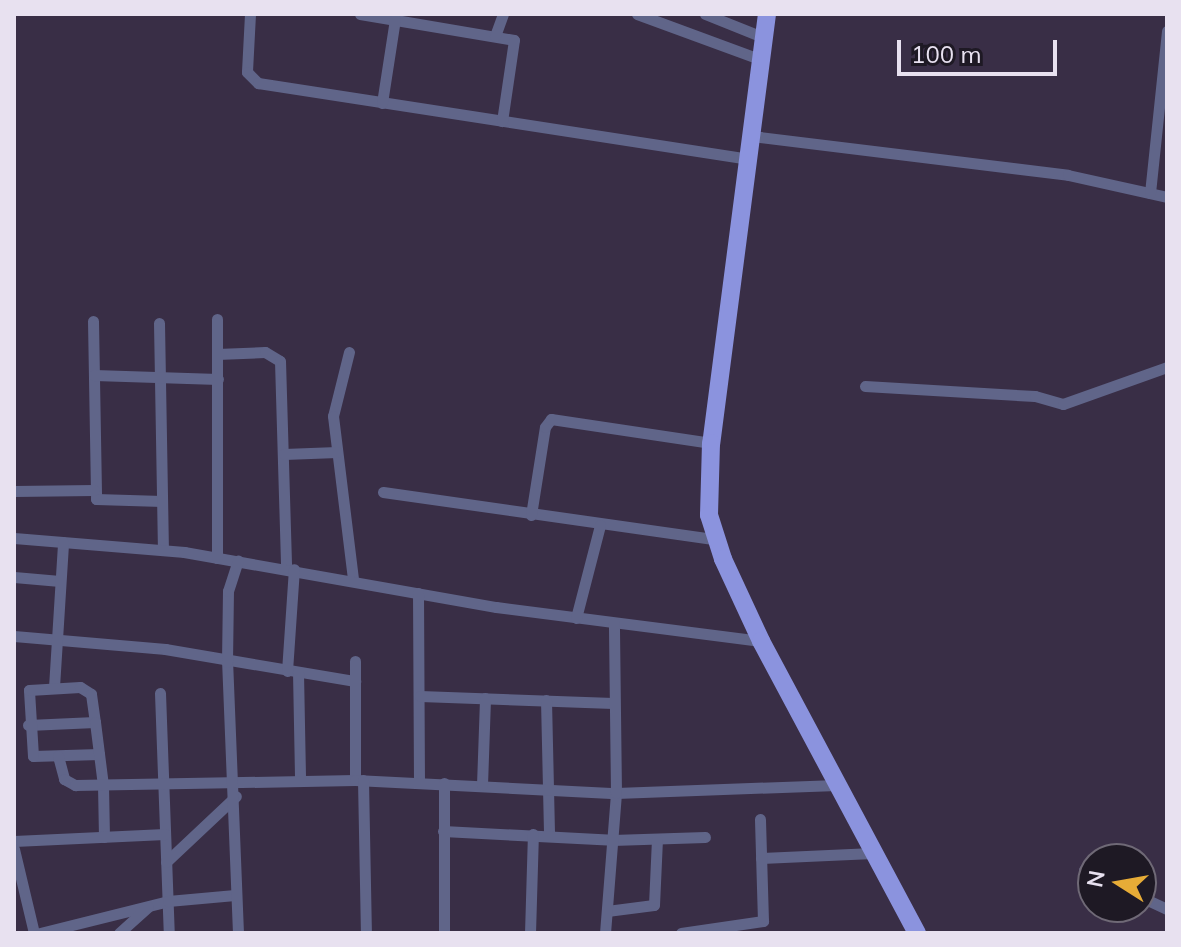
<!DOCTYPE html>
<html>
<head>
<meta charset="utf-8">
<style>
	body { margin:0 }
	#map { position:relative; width:1181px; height:947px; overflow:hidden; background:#392e46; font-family:Mulish,sans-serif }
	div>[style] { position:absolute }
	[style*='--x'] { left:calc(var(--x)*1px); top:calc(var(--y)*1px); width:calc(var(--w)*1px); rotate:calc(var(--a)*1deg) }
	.minor>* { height:11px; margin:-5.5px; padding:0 5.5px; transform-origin:5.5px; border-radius:5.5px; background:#606589 }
	.primary>* { height:18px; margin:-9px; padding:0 9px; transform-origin:9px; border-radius:9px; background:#8b93de }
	span { translate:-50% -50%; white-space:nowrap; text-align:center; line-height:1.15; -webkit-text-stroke:6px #1e1924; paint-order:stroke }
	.frame { position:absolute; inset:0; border:16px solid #e8e1f0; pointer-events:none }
	.north { position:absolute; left:1077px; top:843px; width:80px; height:80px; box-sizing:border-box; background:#1e1924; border:2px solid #6f6976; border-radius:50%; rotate:281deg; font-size:22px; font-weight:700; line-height:32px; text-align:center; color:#e8e1f0 }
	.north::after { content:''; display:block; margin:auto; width:28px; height:36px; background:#e7ac37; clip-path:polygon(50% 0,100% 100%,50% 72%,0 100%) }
	.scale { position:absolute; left:897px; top:40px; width:160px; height:36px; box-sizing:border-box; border:4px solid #e8e1f0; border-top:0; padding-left:10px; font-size:24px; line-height:28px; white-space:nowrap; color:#e8e1f0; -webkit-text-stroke:6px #1e1924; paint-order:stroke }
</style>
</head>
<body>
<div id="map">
	<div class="minor">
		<div style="--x:250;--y:14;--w:58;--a:93"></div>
		<div style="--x:247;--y:72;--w:16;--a:45"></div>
		<div style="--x:258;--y:83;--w:497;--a:8.8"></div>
		<div style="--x:360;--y:14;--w:156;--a:9.6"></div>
		<div style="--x:514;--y:40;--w:82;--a:98.4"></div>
		<div style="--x:637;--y:14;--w:133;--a:20.2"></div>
		<div style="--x:705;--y:14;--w:65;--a:21.8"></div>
		<div style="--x:495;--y:36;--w:23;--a:-70"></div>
		<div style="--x:382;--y:103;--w:85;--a:-81.2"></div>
		<div style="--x:752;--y:136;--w:318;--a:7"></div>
		<div style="--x:1068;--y:175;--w:101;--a:12.5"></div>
		<div style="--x:1150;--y:193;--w:163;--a:-84"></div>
		<div style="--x:93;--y:321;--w:178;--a:89"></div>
		<div style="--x:96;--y:499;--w:66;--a:1.7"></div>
		<div style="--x:159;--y:323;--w:227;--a:89"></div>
		<div style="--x:349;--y:352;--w:66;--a:104"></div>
		<div style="--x:333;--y:416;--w:165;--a:83"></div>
		<div style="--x:217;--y:354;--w:48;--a:-2.4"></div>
		<div style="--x:265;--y:352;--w:17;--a:31"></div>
		<div style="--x:280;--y:361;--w:207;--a:88.3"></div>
		<div style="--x:94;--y:375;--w:124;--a:1.8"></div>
		<div style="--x:865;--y:386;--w:170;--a:3.4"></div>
		<div style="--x:1035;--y:396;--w:29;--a:16"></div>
		<div style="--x:1063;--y:404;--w:110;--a:-19.6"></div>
		<div style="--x:284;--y:454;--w:53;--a:-2.2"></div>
		<div style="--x:14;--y:491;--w:80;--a:-0.7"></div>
		<div style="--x:383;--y:492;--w:335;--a:8.1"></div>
		<div style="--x:531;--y:515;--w:89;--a:-81"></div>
		<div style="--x:545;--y:427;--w:10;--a:-53"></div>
		<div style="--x:551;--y:419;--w:162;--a:8.5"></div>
		<div style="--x:14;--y:538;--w:171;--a:4.7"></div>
		<div style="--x:184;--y:552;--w:317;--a:10"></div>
		<div style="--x:496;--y:607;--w:267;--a:7.3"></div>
		<div style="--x:217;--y:558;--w:239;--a:-90"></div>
		<div style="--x:14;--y:577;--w:46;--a:5"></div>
		<div style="--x:418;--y:593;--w:189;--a:89.7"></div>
		<div style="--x:576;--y:618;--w:96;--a:-75.5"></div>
		<div style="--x:14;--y:636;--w:152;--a:4.9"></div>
		<div style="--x:165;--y:649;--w:193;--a:9.6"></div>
		<div style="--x:355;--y:661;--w:119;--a:90"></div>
		<div style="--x:287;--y:671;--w:102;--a:-86.1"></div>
		<div style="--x:298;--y:672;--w:107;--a:88.9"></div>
		<div style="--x:54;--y:687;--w:145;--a:-86.4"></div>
		<div style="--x:160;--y:693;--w:240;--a:87.9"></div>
		<div style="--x:420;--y:696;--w:193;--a:2.1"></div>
		<div style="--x:546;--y:700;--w:135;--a:88.7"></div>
		<div style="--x:28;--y:725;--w:67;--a:-2.6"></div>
		<div style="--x:99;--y:754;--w:66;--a:178.3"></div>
		<div style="--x:33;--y:756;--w:66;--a:-93.5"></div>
		<div style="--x:29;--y:690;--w:51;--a:-3.4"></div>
		<div style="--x:80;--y:687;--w:13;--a:32"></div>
		<div style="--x:91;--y:694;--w:28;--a:82"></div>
		<div style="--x:95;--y:722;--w:64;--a:82.8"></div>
		<div style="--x:103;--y:785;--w:52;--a:88.9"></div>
		<div style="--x:58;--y:756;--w:24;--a:75"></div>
		<div style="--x:64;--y:779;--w:13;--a:29"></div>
		<div style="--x:75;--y:785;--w:280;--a:-1"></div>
		<div style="--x:355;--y:780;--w:261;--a:2.9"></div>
		<div style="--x:616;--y:793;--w:221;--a:-2.1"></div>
		<div style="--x:363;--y:780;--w:153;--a:88.9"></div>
		<div style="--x:482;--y:785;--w:87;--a:-88"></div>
		<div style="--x:443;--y:831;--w:169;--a:3"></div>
		<div style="--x:612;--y:840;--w:93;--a:-1.8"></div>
		<div style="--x:14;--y:841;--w:151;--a:-2.7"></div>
		<div style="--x:14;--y:849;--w:86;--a:76.6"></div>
		<div style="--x:761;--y:858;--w:112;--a:-2.6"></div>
		<div style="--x:166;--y:862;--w:96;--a:-43.3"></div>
		<div style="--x:1084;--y:870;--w:10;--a:24"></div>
		<div style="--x:1141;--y:897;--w:29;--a:25"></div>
		<div style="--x:607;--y:911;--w:47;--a:-7.3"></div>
		<div style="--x:654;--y:905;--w:66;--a:-87.4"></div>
		<div style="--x:40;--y:933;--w:132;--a:-14"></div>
		<div style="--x:168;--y:901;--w:67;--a:-5.1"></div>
		<div style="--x:119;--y:933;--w:39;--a:-42"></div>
		<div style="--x:238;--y:933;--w:271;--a:-92.3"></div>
		<div style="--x:227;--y:662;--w:71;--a:-89.2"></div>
		<div style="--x:228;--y:591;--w:32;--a:-72"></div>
		<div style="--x:444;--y:933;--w:150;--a:-90"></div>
		<div style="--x:530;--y:933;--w:99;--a:-88.3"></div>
		<div style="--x:605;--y:933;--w:140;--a:-85.5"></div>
		<div style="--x:616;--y:793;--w:170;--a:-90.7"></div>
		<div style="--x:681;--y:933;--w:83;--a:-8.3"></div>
		<div style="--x:763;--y:921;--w:102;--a:-91.7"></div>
	</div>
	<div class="primary">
		<div style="--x:767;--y:14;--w:433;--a:97.4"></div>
		<div style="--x:711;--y:443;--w:72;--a:91.6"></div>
		<div style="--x:709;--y:515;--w:46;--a:72.3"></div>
		<div style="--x:723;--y:559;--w:90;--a:65.1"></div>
		<div style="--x:761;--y:641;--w:331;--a:61.9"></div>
	</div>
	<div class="frame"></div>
	<div class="north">N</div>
	<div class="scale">100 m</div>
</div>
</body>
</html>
